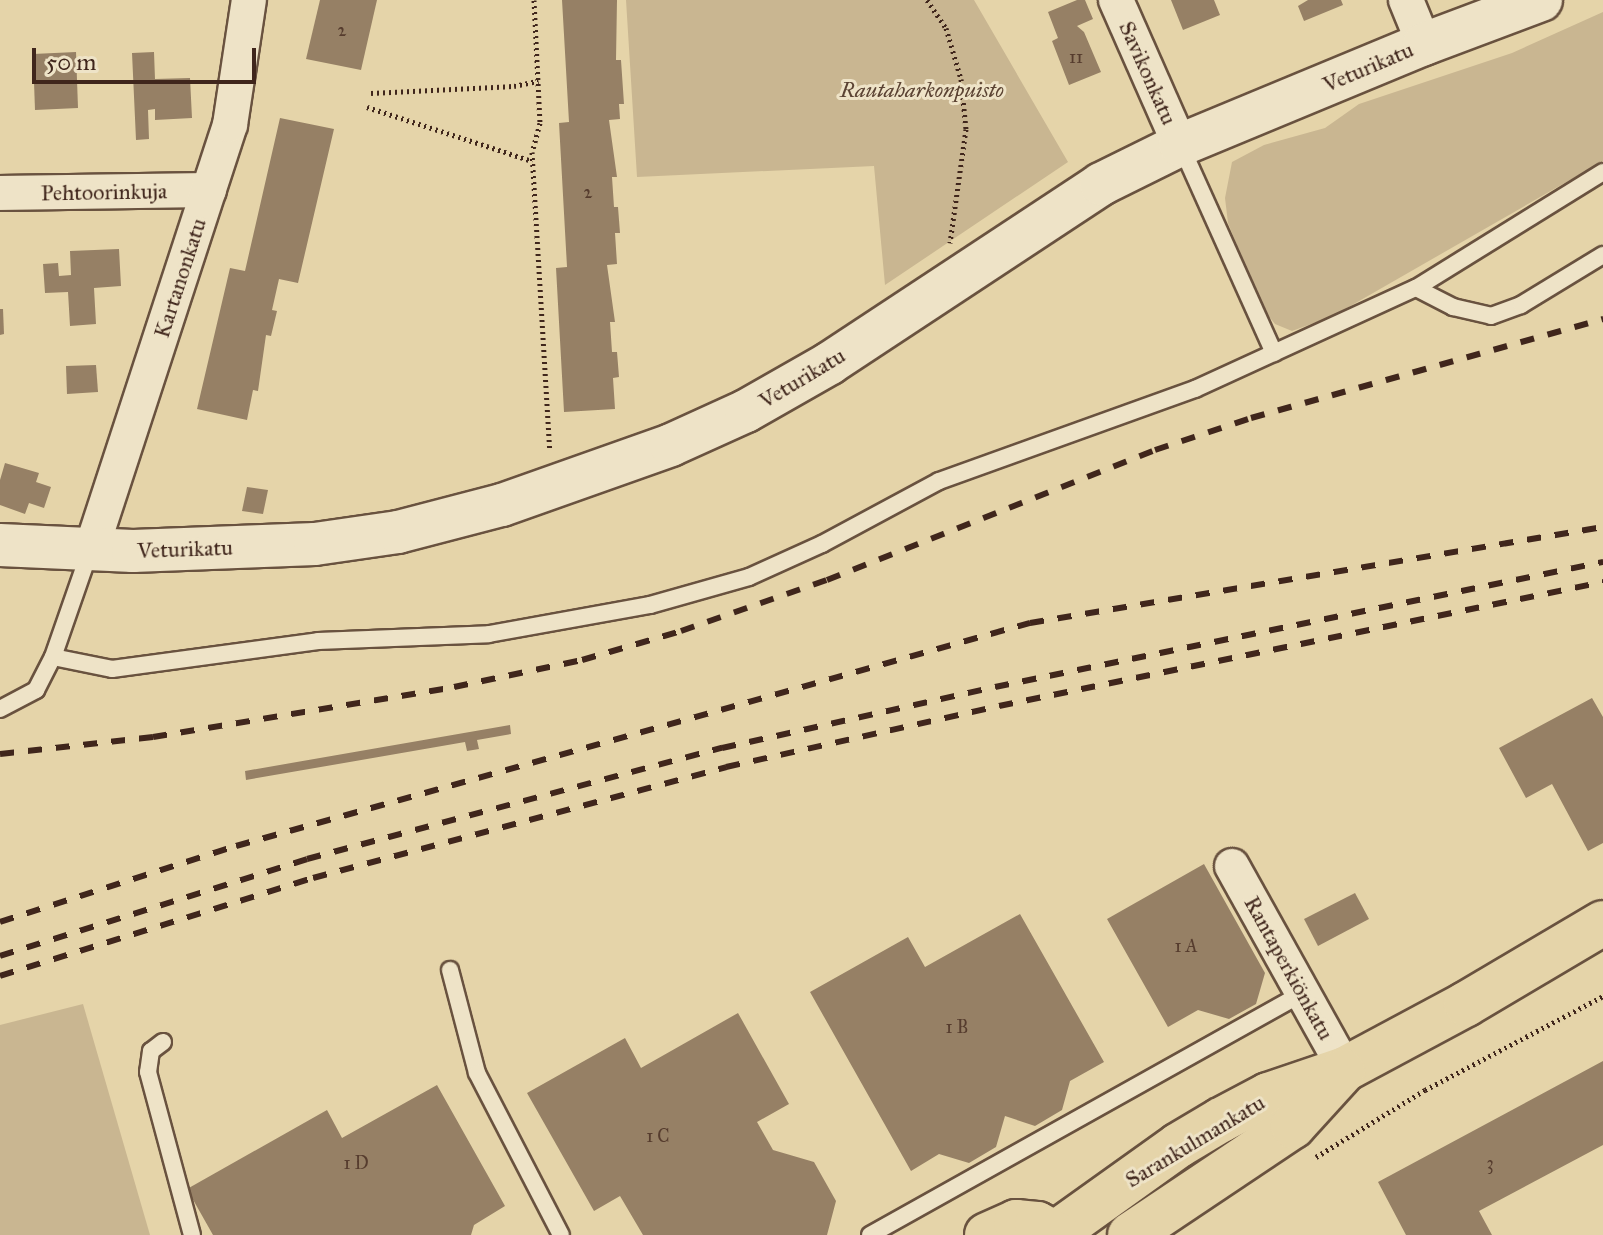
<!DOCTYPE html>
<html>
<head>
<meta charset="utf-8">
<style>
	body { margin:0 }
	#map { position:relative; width:1603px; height:1235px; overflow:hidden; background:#e5d4a9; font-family:"IM FELL Great Primer",serif }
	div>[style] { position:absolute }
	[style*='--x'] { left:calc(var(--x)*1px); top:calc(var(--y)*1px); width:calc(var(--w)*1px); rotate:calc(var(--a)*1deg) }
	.green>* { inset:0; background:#c9b691 }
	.building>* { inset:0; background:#968065 }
	.path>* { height:5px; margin-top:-2.5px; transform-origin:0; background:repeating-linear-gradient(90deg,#40261c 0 2px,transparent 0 6px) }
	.roads { filter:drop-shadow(2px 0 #69523f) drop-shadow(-2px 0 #69523f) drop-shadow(0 2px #69523f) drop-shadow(0 -2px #69523f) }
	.service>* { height:16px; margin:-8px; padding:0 8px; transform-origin:8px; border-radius:8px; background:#eee3c7 }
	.minor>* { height:34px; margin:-17px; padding:0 17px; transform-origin:17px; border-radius:17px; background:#eee3c7 }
	.tertiary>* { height:42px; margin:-21px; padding:0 21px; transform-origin:21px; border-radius:21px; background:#eee3c7 }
	.primary>* { height:44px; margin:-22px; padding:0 22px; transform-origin:22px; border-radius:22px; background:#e5d4a9 }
	.rail>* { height:6px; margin-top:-3px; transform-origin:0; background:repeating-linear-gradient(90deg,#40261c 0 14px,transparent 0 28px) }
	span { translate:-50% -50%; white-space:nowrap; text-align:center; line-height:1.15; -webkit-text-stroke:6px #eee3c7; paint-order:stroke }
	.number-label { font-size:18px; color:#563c2e }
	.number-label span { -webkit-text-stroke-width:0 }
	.street-label { font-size:22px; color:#40261c }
	.park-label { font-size:22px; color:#5b4333; font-style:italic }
	.scale { position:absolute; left:32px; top:48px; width:224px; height:36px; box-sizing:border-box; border:4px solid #40261c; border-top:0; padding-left:10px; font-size:24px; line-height:28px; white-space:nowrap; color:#40261c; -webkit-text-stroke:6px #eee3c7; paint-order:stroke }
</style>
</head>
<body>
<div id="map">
	<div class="green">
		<div style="clip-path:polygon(626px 0,974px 0,1068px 162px,885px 285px,874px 166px,637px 177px)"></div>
		<div style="clip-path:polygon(1603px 12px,1603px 161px,1333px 316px,1292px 331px,1275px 324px,1262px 308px,1228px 223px,1225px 198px,1232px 162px,1264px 145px,1325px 128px,1359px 104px,1512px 53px)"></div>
		<div style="clip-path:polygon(83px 1004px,150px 1235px,0 1235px,0 1025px)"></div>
	</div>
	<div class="building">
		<div style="clip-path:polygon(320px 0,377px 0,361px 70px,306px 59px)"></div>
		<div style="clip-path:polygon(562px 0,617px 0,616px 60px,621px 60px,624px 104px,619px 104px,620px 119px,609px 120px,617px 177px,612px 177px,614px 207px,618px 207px,620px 233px,615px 233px,617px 264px,607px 265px,615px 322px,610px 322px,612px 352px,617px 352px,619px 377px,613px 378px,615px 409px,564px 412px,556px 268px,567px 267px,559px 123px,569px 122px)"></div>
		<div style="clip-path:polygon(1077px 0,1085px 0,1093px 19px,1077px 26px,1084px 32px,1101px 72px,1069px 85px,1052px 41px,1058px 38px,1048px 12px)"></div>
		<div style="clip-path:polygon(1171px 0,1214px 0,1220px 15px,1183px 30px)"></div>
		<div style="clip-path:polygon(1308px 0,1341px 0,1343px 5px,1304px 21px,1298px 6px)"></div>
		<div style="clip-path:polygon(76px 52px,78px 108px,35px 110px,33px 54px)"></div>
		<div style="clip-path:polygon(154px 52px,155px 79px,190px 78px,192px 118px,155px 120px,155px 109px,148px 110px,149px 139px,136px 140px,132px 53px)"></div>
		<div style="clip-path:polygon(280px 118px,334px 129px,298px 283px,279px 279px,272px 310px,277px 311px,271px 336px,266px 335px,258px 391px,253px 390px,247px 420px,197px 409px,230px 268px,245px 271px)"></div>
		<div style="clip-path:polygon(119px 249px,121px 286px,94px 288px,96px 324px,70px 326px,68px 292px,45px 293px,43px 264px,58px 263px,59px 276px,71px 275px,70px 251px)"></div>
		<div style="clip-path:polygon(0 309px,3px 309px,4px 334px,0 335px)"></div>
		<div style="clip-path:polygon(96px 365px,98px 392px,67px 394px,66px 366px)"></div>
		<div style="clip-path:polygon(5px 463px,39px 473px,36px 482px,51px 487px,44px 508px,29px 503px,25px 514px,0 505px,0 480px)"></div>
		<div style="clip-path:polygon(247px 487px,268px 490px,263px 514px,242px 511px)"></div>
		<div style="clip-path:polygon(1592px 698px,1603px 717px,1603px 843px,1588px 851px,1552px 784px,1526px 798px,1499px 748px)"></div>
		<div style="clip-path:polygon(510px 725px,511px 734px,477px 740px,479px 749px,467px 751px,465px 742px,246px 780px,245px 771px)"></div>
		<div style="clip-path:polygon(1204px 864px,1265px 973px,1256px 1004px,1229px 1019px,1198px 1010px,1168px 1027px,1107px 919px)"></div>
		<div style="clip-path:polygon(1355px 893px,1369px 919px,1318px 946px,1304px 919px)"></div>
		<div style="clip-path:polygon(1020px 914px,1104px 1062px,1070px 1081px,1062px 1110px,1035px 1126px,1005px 1116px,996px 1147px,969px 1163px,939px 1154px,911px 1171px,810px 992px,908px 937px,925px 967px)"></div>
		<div style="clip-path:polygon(738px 1013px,789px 1104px,757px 1122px,773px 1150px,814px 1162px,836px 1201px,827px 1235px,643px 1235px,620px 1196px,594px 1211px,527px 1093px,625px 1038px,641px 1068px)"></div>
		<div style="clip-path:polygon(1603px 1061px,1603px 1145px,1479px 1211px,1492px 1235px,1406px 1235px,1378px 1182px)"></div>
		<div style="clip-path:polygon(437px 1085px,505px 1206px,474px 1225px,471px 1235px,213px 1235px,187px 1189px,327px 1110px,342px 1138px)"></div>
	</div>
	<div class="path">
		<div style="--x:534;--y:0;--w:123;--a:87.2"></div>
		<div style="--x:540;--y:123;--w:30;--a:105"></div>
		<div style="--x:532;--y:152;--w:300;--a:86.6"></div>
		<div style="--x:927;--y:0;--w:34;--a:56"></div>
		<div style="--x:946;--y:28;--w:53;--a:73.6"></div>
		<div style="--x:961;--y:79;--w:50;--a:84.3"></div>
		<div style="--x:966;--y:129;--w:115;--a:98"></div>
		<div style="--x:371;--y:93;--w:143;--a:-2.8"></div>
		<div style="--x:514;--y:86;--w:25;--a:-12"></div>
		<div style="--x:367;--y:107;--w:174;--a:18.1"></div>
		<div style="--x:1316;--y:1157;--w:128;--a:-31.6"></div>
		<div style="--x:1425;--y:1090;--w:201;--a:-27.8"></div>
	</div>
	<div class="roads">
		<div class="service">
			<div style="--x:1181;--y:146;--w:227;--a:65.8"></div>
			<div style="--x:1416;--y:288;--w:220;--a:-31.8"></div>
			<div style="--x:53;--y:657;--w:60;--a:11.5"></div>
			<div style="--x:112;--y:669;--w:208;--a:-7.7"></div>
			<div style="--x:318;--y:641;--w:171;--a:-2.3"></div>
			<div style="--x:489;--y:634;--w:164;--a:-10.2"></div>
			<div style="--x:650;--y:605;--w:103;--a:-15.8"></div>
			<div style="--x:749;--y:577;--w:80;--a:-24.3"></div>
			<div style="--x:822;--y:544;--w:133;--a:-28.3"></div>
			<div style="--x:939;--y:481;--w:272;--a:-19.8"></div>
			<div style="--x:1195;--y:389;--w:243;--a:-24.6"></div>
			<div style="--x:1416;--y:288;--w:42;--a:27.2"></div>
			<div style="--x:1453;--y:307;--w:39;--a:13"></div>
			<div style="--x:1491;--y:316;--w:32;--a:-20"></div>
			<div style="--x:1521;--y:305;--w:96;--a:-31.4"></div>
			<div style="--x:0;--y:709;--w:41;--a:-27.8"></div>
			<div style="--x:36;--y:690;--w:37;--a:-63"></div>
			<div style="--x:53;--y:657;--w:112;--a:-70.8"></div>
			<div style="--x:450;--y:970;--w:106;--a:75.3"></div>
			<div style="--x:477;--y:1073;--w:182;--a:62.6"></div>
			<div style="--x:163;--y:1042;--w:15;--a:143"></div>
			<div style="--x:151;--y:1051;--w:21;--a:98"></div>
			<div style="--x:148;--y:1072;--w:169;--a:74.9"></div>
			<div style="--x:870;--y:1235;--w:497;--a:-29.2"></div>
		</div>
		<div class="minor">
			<div style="--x:1116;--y:0;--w:158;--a:66.2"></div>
			<div style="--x:1406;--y:0;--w:48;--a:67.8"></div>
			<div style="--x:0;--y:193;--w:209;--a:-0.8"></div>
			<div style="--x:91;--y:550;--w:447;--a:-71.9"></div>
			<div style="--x:230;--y:125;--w:126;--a:-81.4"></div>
			<div style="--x:1232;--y:866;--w:232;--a:60.9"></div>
		</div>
		<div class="tertiary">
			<div style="--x:0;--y:545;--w:133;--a:2.6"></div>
			<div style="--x:133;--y:551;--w:182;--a:-2.2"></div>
			<div style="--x:315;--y:544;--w:84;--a:-8.2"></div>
			<div style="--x:398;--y:532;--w:107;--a:-14.6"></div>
			<div style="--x:502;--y:505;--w:179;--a:-19.5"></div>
			<div style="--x:671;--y:445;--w:82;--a:-24.4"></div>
			<div style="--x:746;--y:411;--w:97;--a:-29.7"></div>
			<div style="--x:830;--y:363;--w:325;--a:-33.4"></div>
			<div style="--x:1101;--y:184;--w:88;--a:-26.3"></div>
			<div style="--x:1180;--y:145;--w:264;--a:-22.5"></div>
			<div style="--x:1424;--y:44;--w:125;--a:-20.6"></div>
		</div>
		<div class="primary">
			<div style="--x:1056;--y:1233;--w:151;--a:-35.6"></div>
			<div style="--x:1179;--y:1145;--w:49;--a:-30.8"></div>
			<div style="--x:1221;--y:1120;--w:53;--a:-28"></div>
			<div style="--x:1268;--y:1095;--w:81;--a:-18.7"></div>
			<div style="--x:1345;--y:1069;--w:137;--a:-28.2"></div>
			<div style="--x:1466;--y:1004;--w:159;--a:-30.6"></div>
			<div style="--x:987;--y:1235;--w:32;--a:-24"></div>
			<div style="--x:1016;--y:1222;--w:21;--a:5"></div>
			<div style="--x:1037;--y:1224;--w:24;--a:28"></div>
			<div style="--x:1130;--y:1235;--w:196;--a:-33.8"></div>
			<div style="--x:1293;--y:1126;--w:74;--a:-47.7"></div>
		</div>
	</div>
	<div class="rail">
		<div style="--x:0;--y:754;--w:154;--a:-6.3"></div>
		<div style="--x:153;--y:737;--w:305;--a:-9.4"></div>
		<div style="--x:454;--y:687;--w:131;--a:-11.9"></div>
		<div style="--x:582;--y:660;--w:103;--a:-16.3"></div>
		<div style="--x:681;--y:631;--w:155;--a:-19.3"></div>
		<div style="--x:827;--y:580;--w:353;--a:-21.6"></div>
		<div style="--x:1155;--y:450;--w:101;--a:-18.4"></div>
		<div style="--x:1251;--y:418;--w:366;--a:-15.7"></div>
		<div style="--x:0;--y:922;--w:248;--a:-17.9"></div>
		<div style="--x:236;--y:846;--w:825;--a:-15.69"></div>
		<div style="--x:1030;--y:623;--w:581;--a:-9.51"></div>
		<div style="--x:0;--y:956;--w:322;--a:-17.5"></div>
		<div style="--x:307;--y:859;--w:430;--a:-15"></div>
		<div style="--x:722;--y:748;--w:280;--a:-12.6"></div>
		<div style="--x:995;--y:687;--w:621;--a:-11.62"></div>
		<div style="--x:0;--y:976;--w:328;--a:-17.4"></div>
		<div style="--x:313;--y:878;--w:428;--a:-15"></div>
		<div style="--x:726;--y:767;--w:280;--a:-12.6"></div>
		<div style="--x:999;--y:706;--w:617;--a:-11.6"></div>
	</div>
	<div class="number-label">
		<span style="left:342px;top:30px">2</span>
		<span style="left:1076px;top:57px">11</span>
		<span style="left:588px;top:192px">2</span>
		<span style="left:1186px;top:946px">1 A</span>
		<span style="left:957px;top:1027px">1 B</span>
		<span style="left:658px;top:1136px">1 C</span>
		<span style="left:356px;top:1163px">1 D</span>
		<span style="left:1490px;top:1163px">3</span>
	</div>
	<div class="street-label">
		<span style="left:1368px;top:67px;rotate:-23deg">Veturikatu</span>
		<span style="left:1148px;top:73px;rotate:66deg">Savikonkatu</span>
		<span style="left:104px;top:192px;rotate:-1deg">Pehtoorinkuja</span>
		<span style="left:180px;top:278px;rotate:-72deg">Kartanonkatu</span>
		<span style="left:802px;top:378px;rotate:-31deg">Veturikatu</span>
		<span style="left:185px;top:549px;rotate:-2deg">Veturikatu</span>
		<span style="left:1289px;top:968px;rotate:61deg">Rantaperkiönkatu</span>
		<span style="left:1195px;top:1141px;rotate:-31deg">Sarankulmankatu</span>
	</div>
	<div class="park-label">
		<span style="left:922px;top:90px">Rautaharkonpuisto</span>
	</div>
	<div class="scale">50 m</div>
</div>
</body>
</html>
